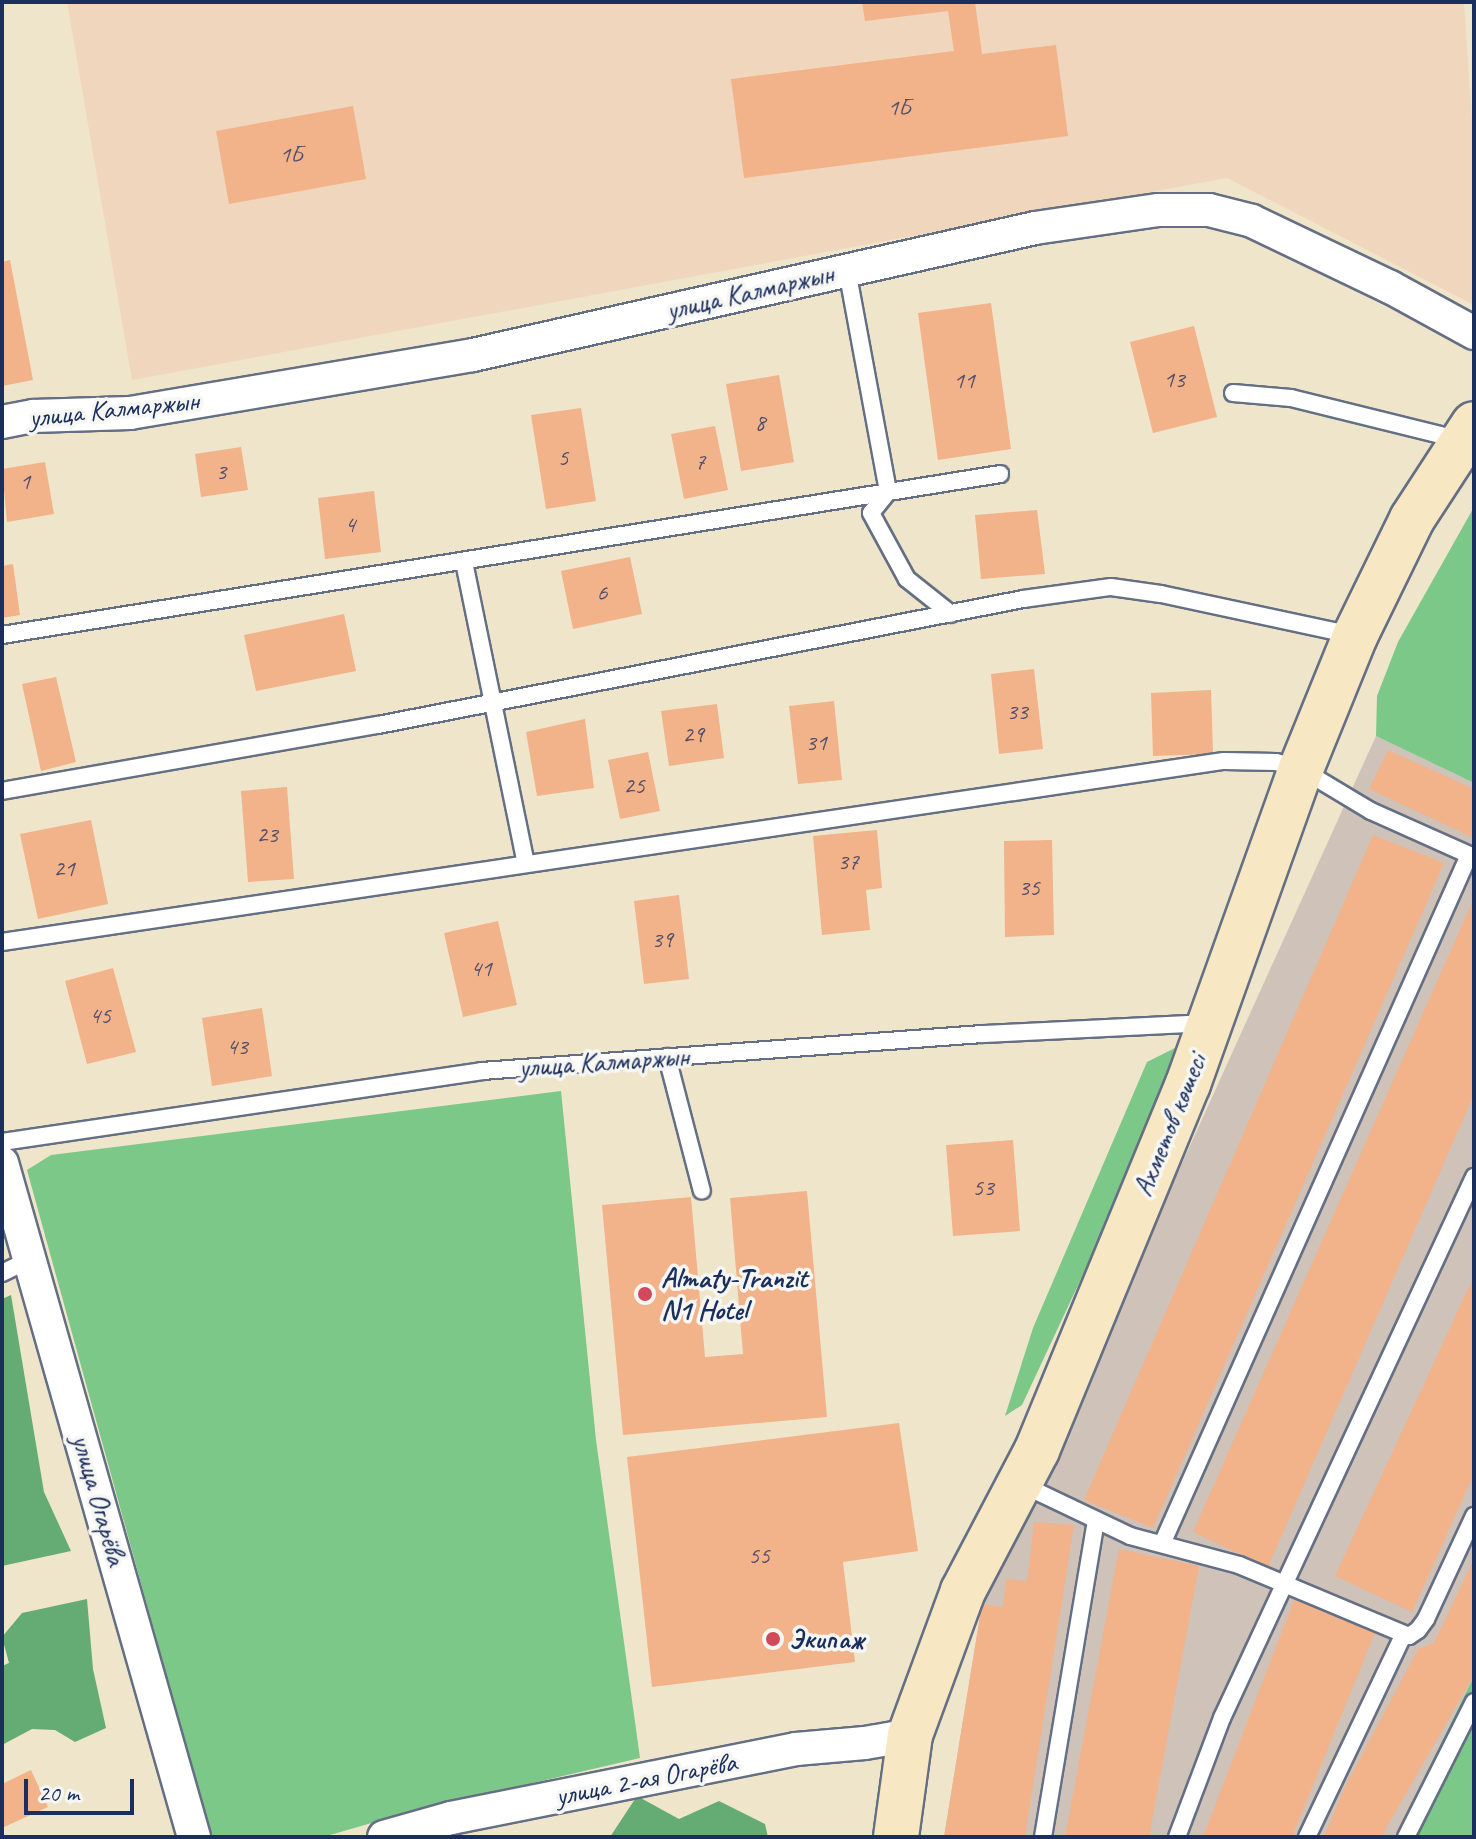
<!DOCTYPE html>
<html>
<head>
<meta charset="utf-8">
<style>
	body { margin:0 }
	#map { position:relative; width:1476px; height:1839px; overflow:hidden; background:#efe5cb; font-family:Caveat,sans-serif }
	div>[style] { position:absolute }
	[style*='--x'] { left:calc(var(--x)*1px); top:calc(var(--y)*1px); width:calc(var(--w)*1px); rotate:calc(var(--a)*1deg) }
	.built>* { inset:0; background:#f0d6bc }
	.industrial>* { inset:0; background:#cec2b9 }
	.green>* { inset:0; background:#7bc888 }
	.forest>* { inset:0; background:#64ac74 }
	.building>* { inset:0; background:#f2b28a }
	.roads { filter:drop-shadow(2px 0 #656f84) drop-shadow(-2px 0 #656f84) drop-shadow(0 2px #656f84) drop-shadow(0 -2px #656f84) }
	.service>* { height:16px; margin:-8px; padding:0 8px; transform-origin:8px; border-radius:8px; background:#fff }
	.minor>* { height:32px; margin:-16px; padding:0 16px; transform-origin:16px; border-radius:16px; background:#fff }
	.secondary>* { height:44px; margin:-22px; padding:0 22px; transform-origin:22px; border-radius:22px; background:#f7e8c3 }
	.dots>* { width:22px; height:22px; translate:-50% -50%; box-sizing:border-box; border:4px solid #f6f6f2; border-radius:50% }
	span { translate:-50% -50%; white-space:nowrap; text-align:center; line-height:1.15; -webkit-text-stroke:7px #f6f6f2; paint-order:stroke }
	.number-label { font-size:24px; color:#515069 }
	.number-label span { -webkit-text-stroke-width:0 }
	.street-label { font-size:28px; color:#1b2f5e }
	.poi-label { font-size:28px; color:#1b2f5e; font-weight:700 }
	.left { translate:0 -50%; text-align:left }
	.frame { position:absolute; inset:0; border:4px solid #1b2f5e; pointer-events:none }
	.scale { position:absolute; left:24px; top:1779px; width:110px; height:36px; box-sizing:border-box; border:4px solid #1b2f5e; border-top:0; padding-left:10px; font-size:24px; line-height:28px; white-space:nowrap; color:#1b2f5e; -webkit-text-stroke:6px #f6f6f2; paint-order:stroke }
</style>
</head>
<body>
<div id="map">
	<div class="built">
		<div style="clip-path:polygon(67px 2px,683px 2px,685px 5px,691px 2px,1464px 2px,1474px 153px,1474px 305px,1227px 178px,132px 380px)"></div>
	</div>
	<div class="industrial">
		<div style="clip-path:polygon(1376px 736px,1474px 783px,1474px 1676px,1395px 1837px,944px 1837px,982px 1604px)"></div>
	</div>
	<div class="green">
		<div style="clip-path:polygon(1474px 507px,1474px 783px,1376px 736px,1377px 696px,1398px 642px)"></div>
		<div style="clip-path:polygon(1193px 1039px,1022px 1405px,1005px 1416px,1033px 1328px,1147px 1062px)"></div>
		<div style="clip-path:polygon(561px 1091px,596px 1440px,640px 1758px,413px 1811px,323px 1837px,211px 1837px,27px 1170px,51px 1155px)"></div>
		<div style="clip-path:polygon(1474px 1676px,1474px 1837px,1395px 1837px)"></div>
	</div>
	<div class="forest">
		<div style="clip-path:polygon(11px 1295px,44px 1492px,71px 1551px,2px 1566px,2px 1299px)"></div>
		<div style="clip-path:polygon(87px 1599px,93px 1669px,106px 1728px,75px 1742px,55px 1730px,32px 1729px,2px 1745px,2px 1666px,9px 1663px,2px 1637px,22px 1613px)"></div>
		<div style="clip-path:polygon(637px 1796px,679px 1819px,719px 1801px,765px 1824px,768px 1837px,610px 1837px)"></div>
	</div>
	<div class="building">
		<div style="clip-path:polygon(862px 2px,975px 2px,982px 54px,1056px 45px,1068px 136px,744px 178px,731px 79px,954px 51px,948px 11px,865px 21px)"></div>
		<div style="clip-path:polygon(353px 106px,366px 179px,229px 204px,216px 131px)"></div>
		<div style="clip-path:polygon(10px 260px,33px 380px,2px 386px,2px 262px)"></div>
		<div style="clip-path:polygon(991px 303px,1011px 449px,938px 460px,918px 313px)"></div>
		<div style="clip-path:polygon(1194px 326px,1217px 417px,1153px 433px,1130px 342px)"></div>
		<div style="clip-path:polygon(779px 375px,794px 462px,741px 471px,726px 384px)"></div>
		<div style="clip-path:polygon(581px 408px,596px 501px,546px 509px,531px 415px)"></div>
		<div style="clip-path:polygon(715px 426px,728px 490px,684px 499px,671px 434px)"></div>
		<div style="clip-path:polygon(241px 447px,248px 490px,201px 497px,195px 454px)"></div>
		<div style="clip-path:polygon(45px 462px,54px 514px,7px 522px,2px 469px)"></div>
		<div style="clip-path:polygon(374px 491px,381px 552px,325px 559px,318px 498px)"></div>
		<div style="clip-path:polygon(1037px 510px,1045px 574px,981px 579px,975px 515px)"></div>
		<div style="clip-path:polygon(630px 557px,642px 614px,573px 629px,561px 571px)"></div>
		<div style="clip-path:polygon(13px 564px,20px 615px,2px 618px,2px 566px)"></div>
		<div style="clip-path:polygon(344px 614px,356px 671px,256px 691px,244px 635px)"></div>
		<div style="clip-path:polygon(1034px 669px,1043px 749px,999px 754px,991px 674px)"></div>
		<div style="clip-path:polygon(56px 677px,76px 762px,41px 771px,22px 684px)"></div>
		<div style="clip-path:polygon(1211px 690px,1213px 754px,1153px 756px,1151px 693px)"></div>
		<div style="clip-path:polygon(834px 701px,842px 780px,798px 784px,789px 706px)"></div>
		<div style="clip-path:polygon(717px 704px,724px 758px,669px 766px,661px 711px)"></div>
		<div style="clip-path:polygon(585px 719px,594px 788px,537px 796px,526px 732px)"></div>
		<div style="clip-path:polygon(1388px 750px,1474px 789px,1474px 838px,1369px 789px)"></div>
		<div style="clip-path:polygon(648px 752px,660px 811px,620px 819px,608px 760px)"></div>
		<div style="clip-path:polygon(287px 787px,294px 879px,248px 882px,241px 791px)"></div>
		<div style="clip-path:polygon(91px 820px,108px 904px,38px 919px,20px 834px)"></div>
		<div style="clip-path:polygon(877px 830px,882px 888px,866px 890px,870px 930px,822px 935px,813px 836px)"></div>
		<div style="clip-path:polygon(1373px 835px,1444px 863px,1153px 1528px,1084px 1500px)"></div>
		<div style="clip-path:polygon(1052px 840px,1054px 935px,1005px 937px,1004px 841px)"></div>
		<div style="clip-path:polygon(679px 895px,689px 979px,644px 984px,634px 901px)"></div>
		<div style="clip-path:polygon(1474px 898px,1474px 1094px,1268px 1567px,1193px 1532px)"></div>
		<div style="clip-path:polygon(498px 921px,517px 1005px,463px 1017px,444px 933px)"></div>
		<div style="clip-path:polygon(113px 968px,136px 1052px,87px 1064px,65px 981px)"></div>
		<div style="clip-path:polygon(262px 1008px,272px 1076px,212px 1086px,202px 1018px)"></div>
		<div style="clip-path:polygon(1013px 1140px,1020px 1231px,953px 1236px,946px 1145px)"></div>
		<div style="clip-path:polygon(807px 1191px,827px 1417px,623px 1435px,602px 1205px,691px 1197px,705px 1357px,743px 1354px,730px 1198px)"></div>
		<div style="clip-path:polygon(1474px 1276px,1474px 1474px,1412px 1612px,1335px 1576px)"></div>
		<div style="clip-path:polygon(899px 1423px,918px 1551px,843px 1562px,855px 1662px,652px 1687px,627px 1457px)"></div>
		<div style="clip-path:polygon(1034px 1522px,1074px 1525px,1025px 1837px,944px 1837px,982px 1604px,1003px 1607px,1006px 1579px,1027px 1581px)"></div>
		<div style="clip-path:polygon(1119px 1549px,1199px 1566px,1149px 1837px,1065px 1837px)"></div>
		<div style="clip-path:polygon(1474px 1559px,1474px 1675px,1381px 1837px,1324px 1837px,1344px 1789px,1418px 1649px,1434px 1643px)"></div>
		<div style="clip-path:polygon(1294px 1600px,1376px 1630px,1292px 1837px,1203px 1837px)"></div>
		<div style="clip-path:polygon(31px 1770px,48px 1807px,2px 1828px,2px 1784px)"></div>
	</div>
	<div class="roads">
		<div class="service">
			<div style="--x:847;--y:270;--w:226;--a:79.5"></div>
			<div style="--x:888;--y:492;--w:27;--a:129"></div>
			<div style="--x:871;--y:513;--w:75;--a:61.4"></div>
			<div style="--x:907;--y:579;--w:56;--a:38.5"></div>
			<div style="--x:1233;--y:393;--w:58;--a:4.9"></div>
			<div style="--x:1291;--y:398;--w:175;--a:13.9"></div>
			<div style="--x:464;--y:562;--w:308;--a:78.4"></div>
			<div style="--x:2;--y:635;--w:1011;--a:-9.16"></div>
			<div style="--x:2;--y:791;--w:382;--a:-10"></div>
			<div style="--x:378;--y:725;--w:657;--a:-11.05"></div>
			<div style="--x:1023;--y:599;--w:89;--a:-7.8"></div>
			<div style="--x:1111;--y:587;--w:50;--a:8"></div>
			<div style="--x:1161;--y:594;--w:196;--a:12.1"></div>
			<div style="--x:2;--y:942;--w:1235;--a:-8.43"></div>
			<div style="--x:1224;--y:761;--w:52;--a:1.1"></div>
			<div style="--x:1276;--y:762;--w:26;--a:16"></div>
			<div style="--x:1301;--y:769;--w:82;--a:31"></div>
			<div style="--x:1371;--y:811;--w:113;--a:24.1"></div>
			<div style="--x:667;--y:1057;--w:138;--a:75.4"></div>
			<div style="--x:2;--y:1142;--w:485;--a:-8.4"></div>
			<div style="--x:482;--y:1071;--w:501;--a:-4.23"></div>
			<div style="--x:982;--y:1034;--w:224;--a:-2.8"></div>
			<div style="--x:2;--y:1273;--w:32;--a:-26"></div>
			<div style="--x:1021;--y:1484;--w:121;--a:25.5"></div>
			<div style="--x:1130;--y:1536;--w:113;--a:14.9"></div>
			<div style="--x:1239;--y:1565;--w:184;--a:22.7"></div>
			<div style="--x:1409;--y:1636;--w:11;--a:-34"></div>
			<div style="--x:1418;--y:1630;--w:14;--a:-54"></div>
			<div style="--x:1426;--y:1619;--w:114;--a:-65"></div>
			<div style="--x:1162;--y:1544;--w:754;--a:-65.98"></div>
			<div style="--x:1043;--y:1837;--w:321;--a:-80.5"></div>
			<div style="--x:1177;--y:1837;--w:127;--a:-69.3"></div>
			<div style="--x:1222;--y:1718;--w:597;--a:-65.02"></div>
			<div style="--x:1307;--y:1837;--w:225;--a:-64.5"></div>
			<div style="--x:1406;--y:1837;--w:151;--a:-63.3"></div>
		</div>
		<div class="minor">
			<div style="--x:2;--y:422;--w:32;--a:-11"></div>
			<div style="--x:33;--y:416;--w:97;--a:-1.8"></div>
			<div style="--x:130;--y:413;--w:348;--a:-9.6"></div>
			<div style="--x:473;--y:355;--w:576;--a:-12.73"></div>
			<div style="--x:1035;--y:228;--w:125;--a:-8.3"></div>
			<div style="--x:1159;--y:210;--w:50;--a:0"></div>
			<div style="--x:1209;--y:210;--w:44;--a:14.3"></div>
			<div style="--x:1252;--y:221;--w:153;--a:25.6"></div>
			<div style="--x:1390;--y:287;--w:96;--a:28.7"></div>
			<div style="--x:2;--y:1163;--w:701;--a:74.1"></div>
			<div style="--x:384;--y:1837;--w:70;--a:-15.8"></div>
			<div style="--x:451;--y:1818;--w:352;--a:-11.3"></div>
			<div style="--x:796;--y:1749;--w:69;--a:-5"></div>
			<div style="--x:865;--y:1743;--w:46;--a:-10.1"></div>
		</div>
		<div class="secondary">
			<div style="--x:896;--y:1837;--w:103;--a:-82.2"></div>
			<div style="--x:910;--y:1735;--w:153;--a:-69.8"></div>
			<div style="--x:963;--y:1591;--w:159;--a:-62.3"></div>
			<div style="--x:1037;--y:1450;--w:396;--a:-67.6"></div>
			<div style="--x:1188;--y:1084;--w:335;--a:-70.3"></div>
			<div style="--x:1301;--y:769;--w:144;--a:-67.9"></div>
			<div style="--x:1355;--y:636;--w:130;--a:-64"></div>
			<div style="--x:1412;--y:519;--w:113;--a:-56.9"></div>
		</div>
	</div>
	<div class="dots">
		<div style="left:645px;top:1294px;background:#d1495b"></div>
		<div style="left:773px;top:1639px;background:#d1495b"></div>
	</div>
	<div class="number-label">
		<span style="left:899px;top:108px">1Б</span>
		<span style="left:291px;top:155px">1Б</span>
		<span style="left:1174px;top:380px">13</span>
		<span style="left:964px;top:381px">11</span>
		<span style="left:760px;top:423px">8</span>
		<span style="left:563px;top:458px">5</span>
		<span style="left:700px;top:462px">7</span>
		<span style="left:221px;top:472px">3</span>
		<span style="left:25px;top:482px">1</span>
		<span style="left:350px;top:525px">4</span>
		<span style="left:602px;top:593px">6</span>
		<span style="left:1017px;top:712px">33</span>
		<span style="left:693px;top:735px">29</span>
		<span style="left:816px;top:743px">31</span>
		<span style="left:634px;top:786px">25</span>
		<span style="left:267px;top:835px">23</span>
		<span style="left:848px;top:862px">37</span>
		<span style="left:64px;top:869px">21</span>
		<span style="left:1029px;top:888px">35</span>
		<span style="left:662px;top:940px">39</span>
		<span style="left:481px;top:969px">41</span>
		<span style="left:100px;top:1016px">45</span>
		<span style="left:237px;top:1047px">43</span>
		<span style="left:983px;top:1188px">53</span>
		<span style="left:759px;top:1556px">55</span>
	</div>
	<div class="street-label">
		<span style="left:750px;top:292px;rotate:-13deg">улица Калмаржын</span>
		<span style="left:114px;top:409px;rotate:-6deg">улица Калмаржын</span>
		<span style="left:604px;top:1062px;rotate:-4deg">улица Калмаржын</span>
		<span style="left:1170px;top:1125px;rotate:-68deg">Ахметов көшесі</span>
		<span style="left:99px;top:1500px;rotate:74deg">улица Огарёва</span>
		<span style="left:646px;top:1779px;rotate:-11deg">улица 2-ая Огарёва</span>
	</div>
	<div class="poi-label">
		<span class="left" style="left:661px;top:1294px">Almaty-Tranzit<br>N1 Hotel</span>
		<span class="left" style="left:789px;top:1639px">Экипаж</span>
	</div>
	<div class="frame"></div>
	<div class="scale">20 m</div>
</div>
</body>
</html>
